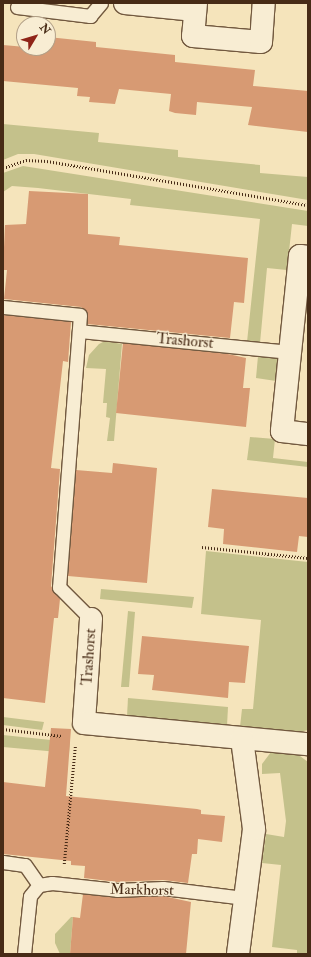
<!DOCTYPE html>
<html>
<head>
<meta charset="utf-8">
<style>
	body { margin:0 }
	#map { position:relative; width:311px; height:957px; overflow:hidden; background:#f5e4bb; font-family:"IM FELL Double Pica",serif }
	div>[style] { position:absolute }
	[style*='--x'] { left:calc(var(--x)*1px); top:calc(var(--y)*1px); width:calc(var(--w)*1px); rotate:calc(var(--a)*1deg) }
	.green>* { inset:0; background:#c4c18b }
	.building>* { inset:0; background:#d79a73 }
	.path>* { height:2.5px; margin-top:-1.25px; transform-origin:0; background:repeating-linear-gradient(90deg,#472b16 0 1px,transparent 0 3px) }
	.roads { filter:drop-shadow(1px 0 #72593f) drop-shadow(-1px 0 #72593f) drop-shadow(0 1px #72593f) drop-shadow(0 -1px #72593f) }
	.lane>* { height:13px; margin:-6.5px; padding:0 6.5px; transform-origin:6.5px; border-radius:6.5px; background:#f8edd3 }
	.street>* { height:22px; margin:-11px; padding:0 11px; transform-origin:11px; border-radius:11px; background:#f8edd3 }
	span { translate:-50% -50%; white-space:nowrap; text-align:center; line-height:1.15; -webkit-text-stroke:3px #f8edd3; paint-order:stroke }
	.street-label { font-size:15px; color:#472b16 }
	.frame { position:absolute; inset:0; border:4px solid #472b16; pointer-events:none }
	.north { position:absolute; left:16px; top:16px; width:40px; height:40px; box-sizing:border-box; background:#f8edd3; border:1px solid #b19f87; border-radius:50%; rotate:52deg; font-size:11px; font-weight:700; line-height:16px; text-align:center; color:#472b16 }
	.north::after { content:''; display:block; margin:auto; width:14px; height:18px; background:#8f2418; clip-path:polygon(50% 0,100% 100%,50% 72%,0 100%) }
</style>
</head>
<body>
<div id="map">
	<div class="green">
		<div style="clip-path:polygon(3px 124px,99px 133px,98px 142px,178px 150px,178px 157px,260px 165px,260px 173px,308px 177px,308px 200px,34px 154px,18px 154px,3px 160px)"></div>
		<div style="clip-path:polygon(23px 166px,308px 211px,308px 226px,292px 224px,287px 270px,267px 268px,260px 343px,247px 342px,260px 219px,130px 205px,131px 199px,38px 188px,12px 186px,3px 192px,3px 173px)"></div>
		<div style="clip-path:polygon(105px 341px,122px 344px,114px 441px,107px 441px,110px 418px,106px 417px,107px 403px,103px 403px,106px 369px,86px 368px,89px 355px,99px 344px)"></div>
		<div style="clip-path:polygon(258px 356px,279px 358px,276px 381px,256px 378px)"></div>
		<div style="clip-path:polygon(250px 437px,275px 439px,273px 458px,308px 462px,308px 467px,247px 460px)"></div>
		<div style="clip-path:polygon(206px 551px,308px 562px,308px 730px,300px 732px,240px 727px,242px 709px,253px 709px,261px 620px,201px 614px)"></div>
		<div style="clip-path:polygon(101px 589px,194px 597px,192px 608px,100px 599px)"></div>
		<div style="clip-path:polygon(128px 611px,135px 612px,129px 687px,121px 687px)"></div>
		<div style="clip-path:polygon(128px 698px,228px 707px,227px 726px,127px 716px)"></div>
		<div style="clip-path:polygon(3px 717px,44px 722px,42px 730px,3px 725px)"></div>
		<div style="clip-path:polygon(3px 735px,70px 742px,69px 753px,3px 747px)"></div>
		<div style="clip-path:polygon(280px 750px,296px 753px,308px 762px,308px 954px,297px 954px,297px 950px,272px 947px,281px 865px,262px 863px,266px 834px,284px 837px,286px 821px,280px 773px,262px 774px,262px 764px,271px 752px)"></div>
		<div style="clip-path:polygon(71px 917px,73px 917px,70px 954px,60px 954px,55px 943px,55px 934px)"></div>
	</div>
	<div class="building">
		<div style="clip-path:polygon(48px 37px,96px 42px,96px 47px,175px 55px,175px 62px,255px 70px,253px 86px,308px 91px,308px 132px,248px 125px,252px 107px,197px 102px,196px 115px,175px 113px,169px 111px,171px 94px,119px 89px,115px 104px,89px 102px,90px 97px,77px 96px,78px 88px,3px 81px,3px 45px,48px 49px)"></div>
		<div style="clip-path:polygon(29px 191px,88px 194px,88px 234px,120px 237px,119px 245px,248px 258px,244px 303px,234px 302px,230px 338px,87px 324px,87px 312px,81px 307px,4px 299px,7px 270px,3px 270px,5px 225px,26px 224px)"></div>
		<div style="clip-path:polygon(3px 315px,71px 322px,68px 362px,63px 361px,51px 468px,60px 469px,51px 586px,60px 599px,58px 618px,54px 618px,45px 703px,3px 698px)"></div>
		<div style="clip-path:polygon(123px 343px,228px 354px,246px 358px,243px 388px,250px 388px,246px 427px,116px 413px)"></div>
		<div style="clip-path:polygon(113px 463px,157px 468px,147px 583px,68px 576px,76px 470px,112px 473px)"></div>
		<div style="clip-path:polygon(212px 489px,308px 498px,308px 537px,299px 536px,297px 552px,223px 544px,224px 529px,208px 527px)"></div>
		<div style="clip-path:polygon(142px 636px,249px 646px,245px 683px,229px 682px,228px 698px,152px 690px,154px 675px,138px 674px)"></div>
		<div style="clip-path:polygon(51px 728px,71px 729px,66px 796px,197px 809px,201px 810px,201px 814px,225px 816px,222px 842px,198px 839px,197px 854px,192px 854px,188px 883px,163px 880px,117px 882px,84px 878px,85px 866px,71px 865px,71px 861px,3px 854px,3px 782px,45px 787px)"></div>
		<div style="clip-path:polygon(83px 894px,117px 898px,163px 896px,191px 902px,186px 954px,70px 954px,73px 917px,80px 918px)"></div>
	</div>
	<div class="path">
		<div style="--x:3;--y:168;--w:24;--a:-19"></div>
		<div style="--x:26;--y:160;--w:21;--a:3"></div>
		<div style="--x:47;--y:161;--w:265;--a:9.6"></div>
		<div style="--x:202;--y:547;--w:107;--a:5.9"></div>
		<div style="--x:3;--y:729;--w:59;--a:6.8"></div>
		<div style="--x:64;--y:864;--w:118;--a:-84.6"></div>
	</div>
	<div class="roads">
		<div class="lane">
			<div style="--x:17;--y:7;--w:74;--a:7"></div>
			<div style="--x:90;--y:16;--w:17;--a:-50"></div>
			<div style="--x:3;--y:307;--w:77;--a:5.9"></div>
			<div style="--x:80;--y:315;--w:273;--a:94.4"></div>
			<div style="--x:59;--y:587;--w:45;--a:45"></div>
			<div style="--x:79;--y:331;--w:213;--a:5.7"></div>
			<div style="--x:3;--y:862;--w:22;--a:8"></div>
			<div style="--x:25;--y:865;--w:24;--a:55"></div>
			<div style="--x:24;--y:954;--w:58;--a:-84.1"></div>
			<div style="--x:30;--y:896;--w:14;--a:-51"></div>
			<div style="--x:39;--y:885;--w:13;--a:-9"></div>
			<div style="--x:52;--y:883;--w:65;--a:6.1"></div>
			<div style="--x:117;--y:890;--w:46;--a:-2.5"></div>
			<div style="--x:163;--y:888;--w:83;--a:7"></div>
		</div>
		<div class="street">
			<div style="--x:125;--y:3;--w:70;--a:5.7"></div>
			<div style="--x:196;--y:3;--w:33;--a:95"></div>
			<div style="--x:193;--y:36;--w:68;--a:5"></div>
			<div style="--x:261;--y:42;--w:39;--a:-86"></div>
			<div style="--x:308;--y:257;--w:8;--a:-173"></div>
			<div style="--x:300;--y:256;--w:176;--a:95.9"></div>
			<div style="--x:282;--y:431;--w:26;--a:7"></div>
			<div style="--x:91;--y:619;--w:104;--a:93.9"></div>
			<div style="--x:84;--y:723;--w:225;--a:5.4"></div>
			<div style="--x:238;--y:954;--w:126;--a:-82.7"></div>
			<div style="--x:254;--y:829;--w:91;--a:-97.6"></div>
		</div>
	</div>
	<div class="street-label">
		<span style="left:185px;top:341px;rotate:5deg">Trashorst</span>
		<span style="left:89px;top:657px;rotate:-86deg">Trashorst</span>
		<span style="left:142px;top:890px;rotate:1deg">Markhorst</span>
	</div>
	<div class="frame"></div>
	<div class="north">N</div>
</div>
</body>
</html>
